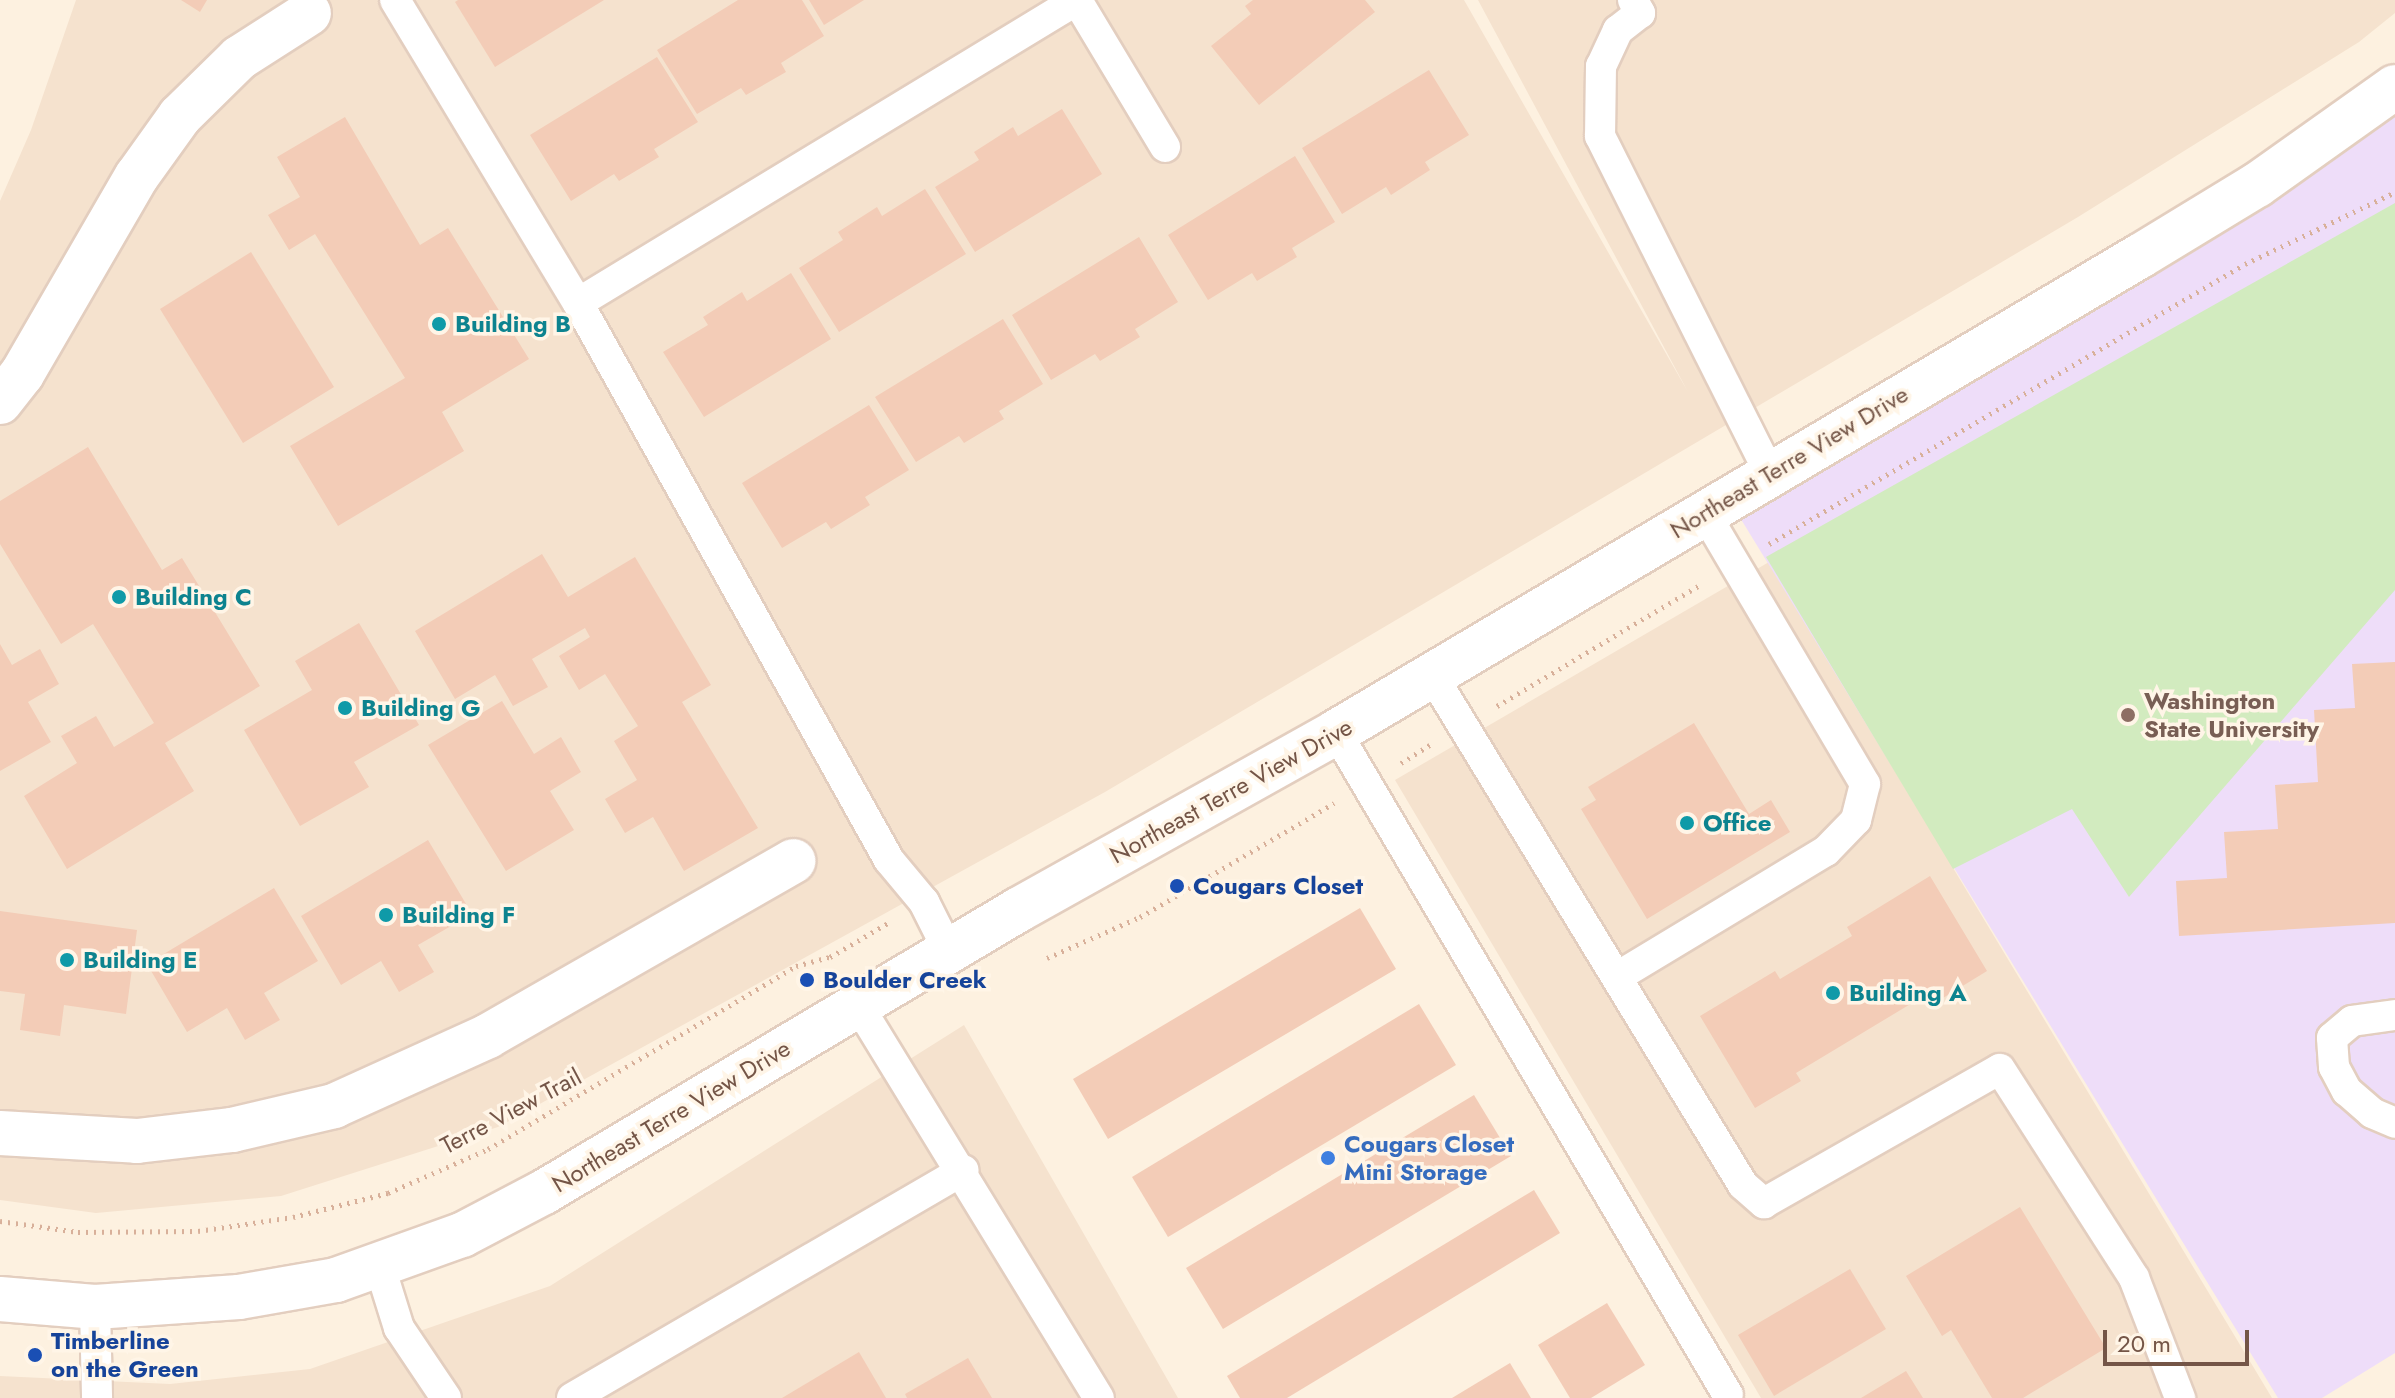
<!DOCTYPE html>
<html>
<head>
<meta charset="utf-8">
<style>
	body { margin:0 }
	#map { position:relative; width:2395px; height:1398px; overflow:hidden; background:#fdf1e0; font-family:Jost,sans-serif }
	div>[style] { position:absolute }
	[style*='--x'] { left:calc(var(--x)*1px); top:calc(var(--y)*1px); width:calc(var(--w)*1px); rotate:calc(var(--a)*1deg) }
	.residential>* { inset:0; background:#f5e2ce }
	.education>* { inset:0; background:#eeddf9 }
	.green>* { inset:0; background:#d2ebbf }
	.building>* { inset:0; background:#f3ccb7 }
	.path>* { height:5px; margin-top:-2.5px; transform-origin:0; background:repeating-linear-gradient(90deg,#d8b09a 0 2px,transparent 0 8px) }
	.roads { filter:drop-shadow(2px 0 #e3cebf) drop-shadow(-2px 0 #e3cebf) drop-shadow(0 2px #e3cebf) drop-shadow(0 -2px #e3cebf) }
	.service>* { height:30px; margin:-15px; padding:0 15px; transform-origin:15px; border-radius:15px; background:#fff }
	.minor>* { height:44px; margin:-22px; padding:0 22px; transform-origin:22px; border-radius:22px; background:#fff }
	.secondary>* { height:44px; margin:-22px; padding:0 22px; transform-origin:22px; border-radius:22px; background:#fff }
	.dots>* { width:22px; height:22px; translate:-50% -50%; box-sizing:border-box; border:4px solid #fff5e7; border-radius:50% }
	span { translate:-50% -50%; white-space:nowrap; text-align:center; line-height:1.15; -webkit-text-stroke:7px #fff5e7; paint-order:stroke }
	.culture-label { font-size:24px; color:#0d838f; font-weight:700 }
	.left { translate:0 -50%; text-align:left }
	.street-label { font-size:24px; color:#745547 }
	.education-label { font-size:24px; color:#785e54; font-weight:700 }
	.transit-label { font-size:24px; color:#164399; font-weight:700 }
	.shop-label { font-size:24px; color:#366cbe; font-weight:700 }
	.scale { position:absolute; left:2103px; top:1330px; width:146px; height:36px; box-sizing:border-box; border:4px solid #745547; border-top:0; padding-left:10px; font-size:24px; line-height:28px; white-space:nowrap; color:#745547; -webkit-text-stroke:6px #fff5e7; paint-order:stroke }
</style>
</head>
<body>
<div id="map">
	<div class="residential">
		<div style="clip-path:polygon(76px 0,1464px 0,1688px 392px,1478px 0,2395px 0,2395px 13px,2359px 42px,2078px 217px,1105px 792px,498px 1127px,281px 1196px,96px 1213px,0 1200px,0 201px,31px 130px)"></div>
		<div style="clip-path:polygon(1769px 562px,2272px 1398px,1761px 1398px,1395px 780px)"></div>
		<div style="clip-path:polygon(964px 1025px,1178px 1398px,0 1398px,0 1376px,170px 1384px,310px 1369px,550px 1286px)"></div>
	</div>
	<div class="education">
		<div style="clip-path:polygon(2395px 87px,2395px 1353px,2322px 1398px,2278px 1398px,1728px 498px)"></div>
	</div>
	<div class="green">
		<div style="clip-path:polygon(2395px 203px,2395px 590px,2129px 897px,2072px 809px,1953px 869px,1766px 557px)"></div>
	</div>
	<div class="building">
		<div style="clip-path:polygon(181px 0,207px 0,200px 12px)"></div>
		<div style="clip-path:polygon(458px 0,604px 0,495px 67px,455px 2px)"></div>
		<div style="clip-path:polygon(738px 0,802px 0,824px 36px,781px 63px,786px 72px,746px 95px,741px 88px,697px 114px,657px 50px)"></div>
		<div style="clip-path:polygon(809px 0,864px 0,824px 25px)"></div>
		<div style="clip-path:polygon(1253px 0,1365px 0,1375px 12px,1259px 105px,1211px 46px,1251px 14px,1245px 6px)"></div>
		<div style="clip-path:polygon(657px 57px,698px 122px,654px 149px,659px 157px,619px 181px,614px 174px,571px 201px,530px 135px)"></div>
		<div style="clip-path:polygon(1429px 70px,1469px 135px,1425px 162px,1430px 170px,1391px 195px,1386px 187px,1342px 214px,1302px 148px)"></div>
		<div style="clip-path:polygon(1062px 109px,1102px 174px,975px 252px,935px 187px,979px 160px,974px 152px,1013px 127px,1018px 136px)"></div>
		<div style="clip-path:polygon(345px 117px,420px 245px,448px 228px,529px 359px,442px 412px,464px 451px,338px 526px,290px 446px,405px 378px,315px 234px,289px 250px,268px 215px,300px 197px,277px 157px)"></div>
		<div style="clip-path:polygon(1295px 156px,1335px 222px,1292px 248px,1297px 257px,1257px 281px,1252px 273px,1208px 300px,1168px 235px)"></div>
		<div style="clip-path:polygon(925px 189px,966px 254px,839px 332px,799px 268px,843px 240px,838px 232px,877px 207px,882px 216px)"></div>
		<div style="clip-path:polygon(1139px 237px,1178px 302px,1135px 329px,1140px 337px,1100px 361px,1095px 354px,1051px 380px,1012px 315px)"></div>
		<div style="clip-path:polygon(251px 252px,334px 387px,243px 443px,160px 309px)"></div>
		<div style="clip-path:polygon(791px 273px,831px 339px,704px 417px,663px 352px,708px 325px,703px 317px,742px 292px,747px 301px)"></div>
		<div style="clip-path:polygon(1003px 319px,1043px 384px,999px 411px,1004px 419px,964px 443px,959px 436px,916px 462px,875px 397px)"></div>
		<div style="clip-path:polygon(869px 405px,909px 470px,865px 497px,870px 505px,831px 529px,826px 522px,782px 548px,742px 483px)"></div>
		<div style="clip-path:polygon(88px 447px,162px 570px,182px 558px,260px 686px,165px 743px,194px 791px,67px 869px,24px 796px,77px 763px,61px 736px,96px 716px,114px 747px,154px 723px,93px 624px,61px 644px,0 544px,0 501px)"></div>
		<div style="clip-path:polygon(542px 554px,568px 597px,635px 557px,711px 685px,682px 702px,758px 828px,684px 871px,653px 817px,625px 833px,605px 799px,637px 780px,614px 741px,638px 726px,605px 674px,579px 690px,559px 656px,590px 637px,585px 628px,532px 659px,548px 687px,513px 706px,495px 675px,455px 699px,415px 631px)"></div>
		<div style="clip-path:polygon(359px 623px,419px 725px,354px 762px,369px 787px,300px 826px,244px 730px,312px 690px,295px 661px)"></div>
		<div style="clip-path:polygon(0 644px,12px 665px,40px 649px,59px 684px,28px 702px,51px 742px,0 771px)"></div>
		<div style="clip-path:polygon(2395px 662px,2395px 923px,2179px 936px,2176px 881px,2227px 878px,2224px 832px,2278px 829px,2275px 785px,2318px 782px,2314px 710px,2355px 708px,2352px 664px)"></div>
		<div style="clip-path:polygon(502px 701px,534px 754px,561px 737px,581px 772px,550px 791px,574px 830px,506px 871px,428px 745px)"></div>
		<div style="clip-path:polygon(1694px 723px,1749px 814px,1771px 800px,1790px 832px,1647px 919px,1581px 809px,1596px 800px,1588px 787px)"></div>
		<div style="clip-path:polygon(428px 840px,472px 914px,418px 945px,434px 972px,399px 992px,381px 961px,341px 985px,301px 916px)"></div>
		<div style="clip-path:polygon(1930px 876px,1987px 971px,1943px 998px,1937px 988px,1796px 1073px,1801px 1081px,1755px 1108px,1700px 1016px,1775px 971px,1780px 979px,1852px 936px,1847px 927px)"></div>
		<div style="clip-path:polygon(274px 888px,318px 961px,264px 993px,280px 1020px,245px 1040px,227px 1008px,187px 1032px,147px 964px)"></div>
		<div style="clip-path:polygon(1360px 908px,1396px 969px,1108px 1139px,1073px 1079px)"></div>
		<div style="clip-path:polygon(0 911px,137px 930px,126px 1014px,64px 1005px,60px 1036px,20px 1030px,25px 994px,0 991px)"></div>
		<div style="clip-path:polygon(1419px 1004px,1456px 1065px,1168px 1237px,1132px 1177px)"></div>
		<div style="clip-path:polygon(1474px 1095px,1511px 1156px,1223px 1329px,1186px 1268px)"></div>
		<div style="clip-path:polygon(1534px 1190px,1560px 1233px,1287px 1398px,1240px 1398px,1227px 1376px)"></div>
		<div style="clip-path:polygon(2020px 1207px,2106px 1348px,2023px 1398px,1992px 1398px,1951px 1330px,1942px 1336px,1906px 1276px)"></div>
		<div style="clip-path:polygon(1850px 1269px,1886px 1329px,1774px 1396px,1738px 1335px)"></div>
		<div style="clip-path:polygon(1607px 1303px,1645px 1365px,1591px 1398px,1570px 1398px,1538px 1345px)"></div>
		<div style="clip-path:polygon(859px 1352px,886px 1398px,782px 1398px)"></div>
		<div style="clip-path:polygon(968px 1358px,992px 1398px,907px 1398px,905px 1394px)"></div>
		<div style="clip-path:polygon(1510px 1363px,1531px 1398px,1452px 1398px)"></div>
		<div style="clip-path:polygon(1906px 1371px,1923px 1398px,1861px 1398px)"></div>
	</div>
	<div class="path">
		<div style="--x:1769;--y:544;--w:552;--a:-30.47"></div>
		<div style="--x:2245;--y:264;--w:166;--a:-25.6"></div>
		<div style="--x:1497;--y:706;--w:239;--a:-30.8"></div>
		<div style="--x:1401;--y:763;--w:34;--a:-32"></div>
		<div style="--x:1047;--y:958;--w:102;--a:-23.8"></div>
		<div style="--x:1140;--y:917;--w:225;--a:-30.4"></div>
		<div style="--x:0;--y:1221;--w:79;--a:8"></div>
		<div style="--x:78;--y:1232;--w:120;--a:-0.5"></div>
		<div style="--x:198;--y:1231;--w:96;--a:-8.4"></div>
		<div style="--x:293;--y:1217;--w:98;--a:-14.2"></div>
		<div style="--x:388;--y:1193;--w:109;--a:-23.7"></div>
		<div style="--x:488;--y:1149;--w:358;--a:-30.7"></div>
		<div style="--x:796;--y:966;--w:35;--a:-15"></div>
		<div style="--x:830;--y:957;--w:67;--a:-30.4"></div>
	</div>
	<div class="roads">
		<div class="service">
			<div style="--x:395;--y:0;--w:354;--a:58.9"></div>
			<div style="--x:578;--y:303;--w:638;--a:60.82"></div>
			<div style="--x:889;--y:860;--w:55;--a:50.2"></div>
			<div style="--x:924;--y:902;--w:56;--a:63.4"></div>
			<div style="--x:1633;--y:0;--w:15;--a:62"></div>
			<div style="--x:1640;--y:13;--w:28;--a:142"></div>
			<div style="--x:1618;--y:30;--w:40;--a:115"></div>
			<div style="--x:1601;--y:66;--w:70;--a:90.8"></div>
			<div style="--x:1600;--y:136;--w:376;--a:63.3"></div>
			<div style="--x:1078;--y:2;--w:169;--a:59"></div>
			<div style="--x:578;--y:303;--w:584;--a:-31.27"></div>
			<div style="--x:1432;--y:675;--w:597;--a:58.62"></div>
			<div style="--x:1743;--y:1185;--w:28;--a:41"></div>
			<div style="--x:1764;--y:1203;--w:271;--a:-29.6"></div>
			<div style="--x:2000;--y:1069;--w:248;--a:57.3"></div>
			<div style="--x:2134;--y:1278;--w:129;--a:69"></div>
			<div style="--x:1336;--y:732;--w:770;--a:59.41"></div>
			<div style="--x:1617;--y:977;--w:244;--a:-31.1"></div>
			<div style="--x:1826;--y:851;--w:43;--a:-45.9"></div>
			<div style="--x:1856;--y:820;--w:37;--a:-76"></div>
			<div style="--x:1865;--y:784;--w:316;--a:-120.6"></div>
			<div style="--x:858;--y:1005;--w:461;--a:58.5"></div>
			<div style="--x:2395;--y:1015;--w:43;--a:172.1"></div>
			<div style="--x:2352;--y:1021;--w:26;--a:140"></div>
			<div style="--x:2332;--y:1038;--w:29;--a:86"></div>
			<div style="--x:2334;--y:1067;--w:27;--a:62"></div>
			<div style="--x:2347;--y:1091;--w:33;--a:41"></div>
			<div style="--x:2372;--y:1113;--w:25;--a:23"></div>
			<div style="--x:380;--y:1267;--w:64;--a:72.7"></div>
			<div style="--x:399;--y:1328;--w:84;--a:56.1"></div>
			<div style="--x:95;--y:1307;--w:91;--a:88.7"></div>
			<div style="--x:572;--y:1398;--w:453;--a:-30.2"></div>
		</div>
		<div class="minor">
			<div style="--x:0;--y:402;--w:36;--a:-52"></div>
			<div style="--x:22;--y:374;--w:229;--a:-59.9"></div>
			<div style="--x:137;--y:176;--w:74;--a:-54.4"></div>
			<div style="--x:180;--y:116;--w:83;--a:-44.5"></div>
			<div style="--x:239;--y:58;--w:83;--a:-32.7"></div>
			<div style="--x:0;--y:1133;--w:137;--a:3.3"></div>
			<div style="--x:137;--y:1141;--w:96;--a:-6.6"></div>
			<div style="--x:232;--y:1130;--w:105;--a:-13.2"></div>
			<div style="--x:334;--y:1106;--w:169;--a:-24.4"></div>
			<div style="--x:488;--y:1036;--w:352;--a:-29.8"></div>
		</div>
		<div class="secondary">
			<div style="--x:0;--y:1299;--w:95;--a:4.8"></div>
			<div style="--x:95;--y:1307;--w:144;--a:-4"></div>
			<div style="--x:239;--y:1297;--w:98;--a:-9.9"></div>
			<div style="--x:336;--y:1280;--w:134;--a:-19.7"></div>
			<div style="--x:462;--y:1235;--w:93;--a:-27.7"></div>
			<div style="--x:544;--y:1192;--w:552;--a:-30.75"></div>
			<div style="--x:1018;--y:910;--w:364;--a:-29.2"></div>
			<div style="--x:1336;--y:732;--w:934;--a:-30.63"></div>
			<div style="--x:2140;--y:256;--w:137;--a:-31.3"></div>
			<div style="--x:2257;--y:185;--w:169;--a:-35.4"></div>
		</div>
	</div>
	<div class="dots">
		<div style="left:439px;top:324px;background:#0f9aa8"></div>
		<div style="left:119px;top:597px;background:#0f9aa8"></div>
		<div style="left:345px;top:708px;background:#0f9aa8"></div>
		<div style="left:2128px;top:715px;background:#8d6e63"></div>
		<div style="left:1687px;top:823px;background:#0f9aa8"></div>
		<div style="left:1177px;top:886px;background:#1a4fb4"></div>
		<div style="left:386px;top:915px;background:#0f9aa8"></div>
		<div style="left:67px;top:960px;background:#0f9aa8"></div>
		<div style="left:807px;top:980px;background:#1a4fb4"></div>
		<div style="left:1833px;top:993px;background:#0f9aa8"></div>
		<div style="left:1328px;top:1158px;background:#3f7fe0"></div>
		<div style="left:35px;top:1355px;background:#1a4fb4"></div>
	</div>
	<div class="culture-label">
		<span class="left" style="left:455px;top:324px">Building B</span>
		<span class="left" style="left:135px;top:597px">Building C</span>
		<span class="left" style="left:361px;top:708px">Building G</span>
		<span class="left" style="left:1703px;top:823px">Office</span>
		<span class="left" style="left:402px;top:915px">Building F</span>
		<span class="left" style="left:83px;top:960px">Building E</span>
		<span class="left" style="left:1849px;top:993px">Building A</span>
	</div>
	<div class="street-label">
		<span style="left:1789px;top:462px;rotate:-31deg">Northeast Terre View Drive</span>
		<span style="left:1231px;top:791px;rotate:-29deg">Northeast Terre View Drive</span>
		<span style="left:511px;top:1111px;rotate:-28deg">Terre View Trail</span>
		<span style="left:671px;top:1116px;rotate:-31deg">Northeast Terre View Drive</span>
	</div>
	<div class="education-label">
		<span class="left" style="left:2144px;top:715px">Washington<br>State University</span>
	</div>
	<div class="transit-label">
		<span class="left" style="left:1193px;top:886px">Cougars Closet</span>
		<span class="left" style="left:823px;top:980px">Boulder Creek</span>
		<span class="left" style="left:51px;top:1355px">Timberline<br>on the Green</span>
	</div>
	<div class="shop-label">
		<span class="left" style="left:1344px;top:1158px">Cougars Closet<br>Mini Storage</span>
	</div>
	<div class="scale">20 m</div>
</div>
</body>
</html>
